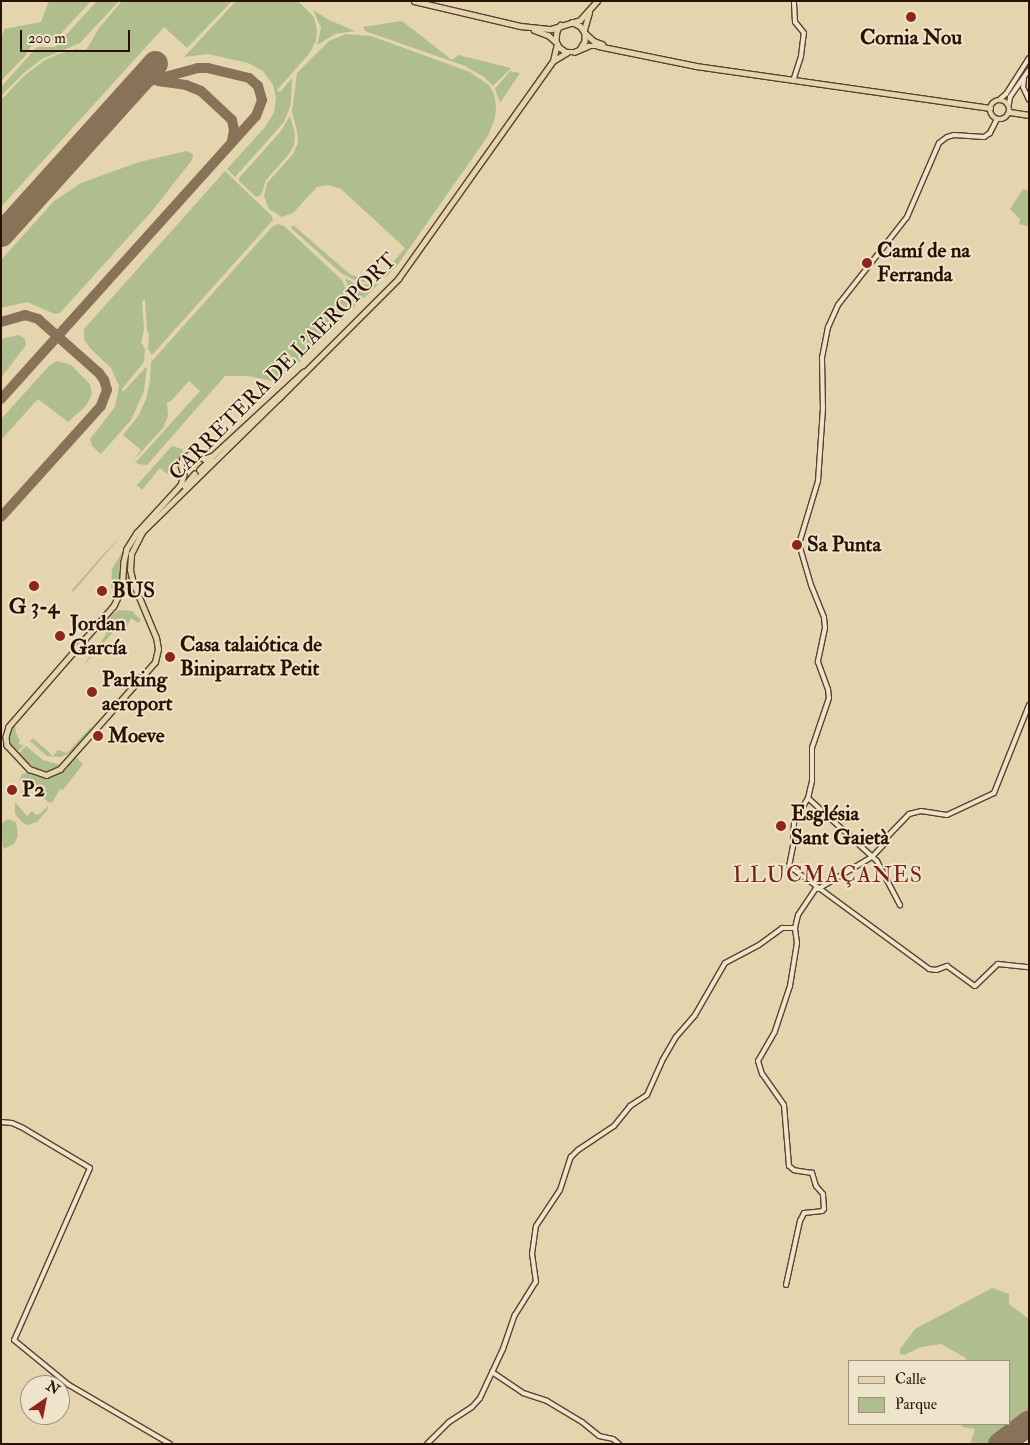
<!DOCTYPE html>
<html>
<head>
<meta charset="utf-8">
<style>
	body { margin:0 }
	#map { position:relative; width:1030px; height:1445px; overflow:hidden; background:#e4d5af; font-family:"IM FELL Double Pica",serif }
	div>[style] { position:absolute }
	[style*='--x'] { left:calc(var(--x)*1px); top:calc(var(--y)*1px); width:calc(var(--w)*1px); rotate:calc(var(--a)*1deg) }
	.green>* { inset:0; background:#b0be8e }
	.stream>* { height:1px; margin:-0.5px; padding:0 0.5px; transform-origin:0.5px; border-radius:0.5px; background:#9ab6b6 }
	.taxiway>* { height:10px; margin:-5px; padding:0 5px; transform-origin:5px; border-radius:5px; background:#887358 }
	.runway>* { height:25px; margin:-12.5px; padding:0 12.5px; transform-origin:12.5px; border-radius:12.5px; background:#887358 }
	.roads { filter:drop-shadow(1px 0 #59422d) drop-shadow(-1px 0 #59422d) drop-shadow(0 1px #59422d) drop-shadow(0 -1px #59422d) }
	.minor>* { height:4px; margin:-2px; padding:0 2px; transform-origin:2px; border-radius:2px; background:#ede4cb }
	.major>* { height:4.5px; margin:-2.25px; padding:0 2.25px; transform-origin:2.25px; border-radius:2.25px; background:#e4d5af }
	.major>.ring { margin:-2.25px; padding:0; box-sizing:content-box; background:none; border:4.5px solid #e4d5af; border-radius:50% }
	.dots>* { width:14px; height:14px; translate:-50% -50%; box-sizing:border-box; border:2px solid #ede4cb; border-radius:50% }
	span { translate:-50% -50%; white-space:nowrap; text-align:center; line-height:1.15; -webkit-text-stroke:4px #ede4cb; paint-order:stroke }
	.poi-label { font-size:21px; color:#2b1102; font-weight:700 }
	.left { translate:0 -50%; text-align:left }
	.street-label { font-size:21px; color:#2b1102 }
	.neighbourhood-label { font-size:22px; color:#7a1f14; letter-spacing:1px }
	.frame { position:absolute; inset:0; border:2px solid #2b1102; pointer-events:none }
	.legend { position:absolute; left:848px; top:1360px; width:162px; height:65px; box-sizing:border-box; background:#ede4cb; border:1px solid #9f907b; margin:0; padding:6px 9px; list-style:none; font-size:15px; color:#2b1102 }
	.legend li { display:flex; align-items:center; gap:10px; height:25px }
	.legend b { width:25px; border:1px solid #9f907b }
	.north { position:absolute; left:20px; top:1375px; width:50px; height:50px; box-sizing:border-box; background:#ede4cb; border:1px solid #9f907b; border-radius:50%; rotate:33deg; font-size:14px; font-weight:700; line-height:20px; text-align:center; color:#2b1102 }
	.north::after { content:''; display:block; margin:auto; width:18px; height:22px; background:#8f2418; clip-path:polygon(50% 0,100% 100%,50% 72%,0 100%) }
	.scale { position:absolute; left:20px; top:30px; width:110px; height:22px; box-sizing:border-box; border:2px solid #2b1102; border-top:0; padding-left:6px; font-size:15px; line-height:18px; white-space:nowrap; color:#2b1102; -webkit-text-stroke:4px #ede4cb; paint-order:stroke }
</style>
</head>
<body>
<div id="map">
	<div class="green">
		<div style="clip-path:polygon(49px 1px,91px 1px,56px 39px,47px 43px,33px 43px,25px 56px,1px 81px,1px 40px,4px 29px,41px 22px)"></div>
		<div style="clip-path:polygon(97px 1px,119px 1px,80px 43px,42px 59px,25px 72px,1px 96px,1px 87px,37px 47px,55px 47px)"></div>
		<div style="clip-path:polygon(122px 1px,232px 1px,187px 48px,164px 27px,1px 207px,1px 100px,24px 76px,45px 60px,56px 55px,76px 49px,85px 50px,88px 47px,99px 28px)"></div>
		<div style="clip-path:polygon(236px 1px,298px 1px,314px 17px,317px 31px,316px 41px,309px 54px,277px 90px,280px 92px,292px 78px,291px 104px,284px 122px,235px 177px,227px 169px,266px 126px,274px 112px,276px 98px,273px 85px,263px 71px,248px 63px,208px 54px,184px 57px)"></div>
		<div style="clip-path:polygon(313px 10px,329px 20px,355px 31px,335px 34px,317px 45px,321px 28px)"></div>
		<div style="clip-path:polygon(402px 21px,452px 60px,458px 55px,511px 68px,493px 86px,484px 77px,465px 66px,365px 31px,363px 27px)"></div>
		<div style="clip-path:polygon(346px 34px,371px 36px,470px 72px,489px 85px,494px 94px,496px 106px,495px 118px,488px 136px,399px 263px,387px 276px,368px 282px,356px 281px,341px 273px,291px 228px,293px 225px,351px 275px,369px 279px,384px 273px,405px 248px,341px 189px,328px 185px,317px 187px,293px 213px,282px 217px,269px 209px,264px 196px,267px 183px,293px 154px,298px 143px,297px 131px,292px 112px,297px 73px,329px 41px)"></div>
		<div style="clip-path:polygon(510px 71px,520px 73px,500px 103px,495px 89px)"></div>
		<div style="clip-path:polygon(290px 116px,295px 134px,294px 145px,289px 154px,266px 180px,261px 195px,256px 197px,239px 181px,239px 178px,281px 131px)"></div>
		<div style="clip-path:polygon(187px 151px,193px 154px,192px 160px,152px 211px,60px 313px,55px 314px,27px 302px,1px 308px,1px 260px,54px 201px,81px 183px,139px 162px)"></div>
		<div style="clip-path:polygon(225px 171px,272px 216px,273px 220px,152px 355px,148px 349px,149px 335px,147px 330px,145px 300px,142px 301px,144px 329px,141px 342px,145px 349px,144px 362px,122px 389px,123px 392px,145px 368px,147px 368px,146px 375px,144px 391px,131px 420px,101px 454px,92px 446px,90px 439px,115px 407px,119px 386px,111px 368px,90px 348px,84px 339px,84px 329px)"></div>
		<div style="clip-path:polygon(1023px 189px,1029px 191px,1029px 227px,1019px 224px,1020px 219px,1010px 209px)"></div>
		<div style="clip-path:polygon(278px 224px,284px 226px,342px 280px,349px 297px,345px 317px,297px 364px,287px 352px,280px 357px,284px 364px,282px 366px,285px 371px,280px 380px,272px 381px,248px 376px,225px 376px,147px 465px,138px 464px,136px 462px,200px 391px,189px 381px,170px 402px,171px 412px,170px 402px,167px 402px,168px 416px,163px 428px,132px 462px,141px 450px,123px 435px,139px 415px,146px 399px,150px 380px,151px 362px,272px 227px)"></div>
		<div style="clip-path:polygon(345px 278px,358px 285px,380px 283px,353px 308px,351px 294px)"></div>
		<div style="clip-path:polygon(19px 335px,25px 339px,26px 345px,1px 378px,1px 339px)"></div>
		<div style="clip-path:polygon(57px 361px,71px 365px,90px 384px,92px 394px,86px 406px,68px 422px,38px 399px,1px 440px,1px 419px,49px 366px)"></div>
		<div style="clip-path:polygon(172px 446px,182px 449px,184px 454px,167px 474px,160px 468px,142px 490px,137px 485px)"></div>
		<div style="clip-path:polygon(121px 536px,73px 592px,72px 590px,101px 557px)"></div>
		<div style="clip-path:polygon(127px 544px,122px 559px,120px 590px,119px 593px,115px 593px,111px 587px,112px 569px)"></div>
		<div style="clip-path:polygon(126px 565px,128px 565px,131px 583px,139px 603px,134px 597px,123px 592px)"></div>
		<div style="clip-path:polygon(119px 610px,132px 611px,141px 620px,138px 623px,131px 618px,126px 628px,123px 626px,120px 630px,117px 628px,81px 668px,105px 636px,111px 616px)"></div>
		<div style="clip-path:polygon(15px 723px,16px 733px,20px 741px,18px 744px,24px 745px,17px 752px,19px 753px,26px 746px,43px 760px,61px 765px,52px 771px,42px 772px,22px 759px,9px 742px,10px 732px)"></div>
		<div style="clip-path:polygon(91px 727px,92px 730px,77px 746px,68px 754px,61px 757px,47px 756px,30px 741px,33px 738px,53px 756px,58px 750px,67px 753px)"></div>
		<div style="clip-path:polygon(75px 756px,83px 764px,63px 790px,60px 789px,52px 803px,48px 802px,33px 788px,26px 796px,21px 792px,26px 785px,24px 781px,19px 780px,22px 774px,29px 773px,45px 778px,54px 776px)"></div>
		<div style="clip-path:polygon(15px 802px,27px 816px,32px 811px,36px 815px,41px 813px,48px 806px,48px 809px,37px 822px,28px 825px,23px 823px,15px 814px)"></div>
		<div style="clip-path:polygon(8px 819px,16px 822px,18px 836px,14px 844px,3px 849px,1px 824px)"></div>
		<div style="clip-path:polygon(992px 1288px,1009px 1294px,1009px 1304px,1029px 1319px,1029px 1413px,989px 1444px,970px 1444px,975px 1429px,962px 1427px,962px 1424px,1009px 1424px,1009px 1361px,966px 1361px,966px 1358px,941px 1344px,921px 1347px,904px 1355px,900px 1354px,900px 1349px,915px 1329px)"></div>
	</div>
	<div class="stream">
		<div style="--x:1;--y:356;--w:19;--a:-35"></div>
	</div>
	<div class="taxiway">
		<div style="--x:158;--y:81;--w:28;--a:8"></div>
		<div style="--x:186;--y:85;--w:16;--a:22"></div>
		<div style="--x:201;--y:91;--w:42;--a:43.1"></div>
		<div style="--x:232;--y:120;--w:10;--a:79"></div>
		<div style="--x:234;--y:130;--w:11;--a:100"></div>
		<div style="--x:1;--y:322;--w:25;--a:-16"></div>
		<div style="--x:25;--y:315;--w:14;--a:17"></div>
		<div style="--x:38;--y:319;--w:81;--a:41.5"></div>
		<div style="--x:99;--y:373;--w:9;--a:54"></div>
		<div style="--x:104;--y:380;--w:10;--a:73"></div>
		<div style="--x:107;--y:390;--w:17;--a:111"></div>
		<div style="--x:101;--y:406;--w:149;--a:132"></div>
		<div style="--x:1;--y:399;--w:381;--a:-48"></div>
		<div style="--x:256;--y:116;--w:17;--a:-69"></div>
		<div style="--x:262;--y:100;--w:15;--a:-106"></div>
		<div style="--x:258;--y:86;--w:12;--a:-138"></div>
		<div style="--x:249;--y:78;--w:42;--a:-166.3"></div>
		<div style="--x:208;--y:68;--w:10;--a:180"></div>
		<div style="--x:198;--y:68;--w:54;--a:164.9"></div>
		<div style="--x:146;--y:82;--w:17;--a:152"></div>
	</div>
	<div class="runway">
		<div style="--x:1;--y:234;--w:230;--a:-48"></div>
		<div style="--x:1000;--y:1444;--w:36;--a:-37"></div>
	</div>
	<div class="roads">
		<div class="minor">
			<div style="--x:1024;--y:79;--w:8;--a:97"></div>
			<div style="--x:1023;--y:87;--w:14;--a:65"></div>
			<div style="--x:793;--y:81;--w:26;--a:-72"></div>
			<div style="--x:801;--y:56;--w:23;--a:-83"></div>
			<div style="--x:804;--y:33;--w:14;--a:-129"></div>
			<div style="--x:795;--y:22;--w:21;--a:-93"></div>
			<div style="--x:1000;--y:99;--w:8;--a:-40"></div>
			<div style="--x:1006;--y:94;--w:43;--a:-57.4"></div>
			<div style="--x:1009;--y:104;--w:7;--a:-82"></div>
			<div style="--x:1010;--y:97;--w:33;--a:-55"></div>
			<div style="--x:997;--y:119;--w:16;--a:117"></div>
			<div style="--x:990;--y:133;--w:7;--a:146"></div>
			<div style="--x:984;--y:137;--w:30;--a:-176"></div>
			<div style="--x:954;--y:135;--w:7;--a:164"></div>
			<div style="--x:947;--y:137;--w:10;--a:143"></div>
			<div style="--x:939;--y:143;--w:81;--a:113.4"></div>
			<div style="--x:907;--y:217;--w:112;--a:128.1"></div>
			<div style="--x:838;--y:305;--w:24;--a:114"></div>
			<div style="--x:828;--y:327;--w:32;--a:101"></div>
			<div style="--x:822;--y:358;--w:50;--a:88.9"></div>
			<div style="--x:823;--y:408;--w:73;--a:93.9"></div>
			<div style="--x:818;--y:481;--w:66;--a:106.8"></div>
			<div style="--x:799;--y:544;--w:43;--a:73.7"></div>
			<div style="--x:811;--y:585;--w:35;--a:68"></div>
			<div style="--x:824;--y:618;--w:10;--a:84"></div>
			<div style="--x:825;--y:628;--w:35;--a:102"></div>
			<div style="--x:818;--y:662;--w:29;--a:70"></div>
			<div style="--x:828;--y:689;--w:9;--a:84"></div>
			<div style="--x:829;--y:698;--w:53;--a:108.8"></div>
			<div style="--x:812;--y:748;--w:33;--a:90"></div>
			<div style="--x:812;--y:781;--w:17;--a:103"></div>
			<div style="--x:808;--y:798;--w:28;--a:120"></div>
			<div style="--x:794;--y:822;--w:24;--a:92"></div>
			<div style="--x:793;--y:846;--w:20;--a:101"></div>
			<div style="--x:789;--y:866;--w:174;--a:36.3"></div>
			<div style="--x:929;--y:969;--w:7;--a:8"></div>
			<div style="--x:936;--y:970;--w:12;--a:-20"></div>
			<div style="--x:947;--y:966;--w:34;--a:36"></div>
			<div style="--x:975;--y:986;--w:32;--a:-44"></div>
			<div style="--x:998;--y:964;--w:31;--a:6"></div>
			<div style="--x:808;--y:798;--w:93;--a:42.4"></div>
			<div style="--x:877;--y:861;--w:50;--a:62.4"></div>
			<div style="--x:818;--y:889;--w:63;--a:-30.7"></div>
			<div style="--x:872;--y:857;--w:19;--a:-47"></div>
			<div style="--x:885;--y:843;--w:6;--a:-72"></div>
			<div style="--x:887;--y:837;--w:32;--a:-46"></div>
			<div style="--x:909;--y:814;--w:12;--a:-14"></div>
			<div style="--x:921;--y:811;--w:26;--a:9"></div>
			<div style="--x:947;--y:815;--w:52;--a:-25.1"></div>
			<div style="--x:994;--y:793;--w:95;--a:-68.3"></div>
			<div style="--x:1;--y:1122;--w:11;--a:5"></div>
			<div style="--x:12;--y:1123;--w:12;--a:24"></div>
			<div style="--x:23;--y:1128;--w:78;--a:30.8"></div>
			<div style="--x:90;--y:1168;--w:188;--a:113.8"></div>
			<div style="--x:14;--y:1340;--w:71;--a:39.3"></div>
			<div style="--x:69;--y:1385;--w:117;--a:30.3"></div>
			<div style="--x:786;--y:1285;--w:66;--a:-77.7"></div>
			<div style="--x:800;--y:1221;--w:9;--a:-63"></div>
			<div style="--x:804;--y:1213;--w:18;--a:-6"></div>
			<div style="--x:822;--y:1211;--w:3;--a:-45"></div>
			<div style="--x:824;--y:1209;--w:15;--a:-94"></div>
			<div style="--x:823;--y:1194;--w:11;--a:-131"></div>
			<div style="--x:816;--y:1186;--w:14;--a:-107"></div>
			<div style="--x:812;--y:1173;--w:18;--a:-171"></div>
			<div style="--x:794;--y:1170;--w:6;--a:-141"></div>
			<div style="--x:789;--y:1166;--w:61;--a:-94.7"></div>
			<div style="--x:784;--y:1105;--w:38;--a:-125"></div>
			<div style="--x:762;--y:1074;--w:14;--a:-107"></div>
			<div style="--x:758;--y:1061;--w:34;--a:-60"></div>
			<div style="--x:775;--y:1031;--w:47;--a:-71.6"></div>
			<div style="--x:790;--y:986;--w:44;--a:-80.8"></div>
			<div style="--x:797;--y:943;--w:15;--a:-98"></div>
			<div style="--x:795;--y:928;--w:13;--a:-77"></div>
			<div style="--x:798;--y:915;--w:32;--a:-56"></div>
			<div style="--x:492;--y:1372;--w:37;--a:34"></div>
			<div style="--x:523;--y:1393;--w:25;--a:18"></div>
			<div style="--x:547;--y:1401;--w:41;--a:31"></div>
			<div style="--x:582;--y:1422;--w:22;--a:39"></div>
			<div style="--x:599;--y:1436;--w:14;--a:12"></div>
			<div style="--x:613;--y:1439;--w:8;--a:40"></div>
			<div style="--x:427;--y:1444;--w:31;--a:-45"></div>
			<div style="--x:449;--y:1422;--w:27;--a:-33"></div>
			<div style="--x:472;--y:1407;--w:12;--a:-48"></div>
			<div style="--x:480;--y:1398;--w:54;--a:-64.9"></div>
			<div style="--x:503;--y:1349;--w:36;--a:-71"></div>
			<div style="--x:515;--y:1315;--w:39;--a:-58"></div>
			<div style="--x:536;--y:1282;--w:28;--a:-98"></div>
			<div style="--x:532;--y:1254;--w:28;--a:-82"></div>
			<div style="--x:536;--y:1226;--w:43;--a:-56.3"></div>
			<div style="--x:560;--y:1190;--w:35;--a:-72"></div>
			<div style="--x:571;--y:1157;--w:10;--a:-45"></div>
			<div style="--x:578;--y:1150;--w:43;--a:-33.7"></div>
			<div style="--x:614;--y:1126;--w:26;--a:-51"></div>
			<div style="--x:630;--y:1106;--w:20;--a:-33"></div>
			<div style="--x:647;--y:1095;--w:37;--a:-66"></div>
			<div style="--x:662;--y:1061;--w:28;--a:-60"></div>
			<div style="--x:676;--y:1037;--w:29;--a:-49"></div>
			<div style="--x:695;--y:1015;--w:60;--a:-60"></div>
			<div style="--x:725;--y:963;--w:38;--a:-28"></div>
			<div style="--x:759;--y:945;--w:29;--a:-36"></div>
			<div style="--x:782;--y:928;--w:13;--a:0"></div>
		</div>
		<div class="major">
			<div style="--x:414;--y:1;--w:110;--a:13.2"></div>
			<div style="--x:521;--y:26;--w:30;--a:6"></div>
			<div style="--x:551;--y:29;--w:30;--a:-17"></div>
			<div style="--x:580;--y:20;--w:25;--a:-48"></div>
			<div style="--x:572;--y:22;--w:9;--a:27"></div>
			<div style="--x:580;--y:26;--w:9;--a:54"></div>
			<div style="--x:585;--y:33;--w:8;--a:90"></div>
			<div style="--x:585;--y:41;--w:8;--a:120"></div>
			<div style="--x:561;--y:25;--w:7;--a:124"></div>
			<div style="--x:557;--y:31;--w:10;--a:96"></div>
			<div style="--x:556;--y:41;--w:7;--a:63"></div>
			<div style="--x:559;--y:47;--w:9;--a:36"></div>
			<div style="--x:566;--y:52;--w:8;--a:0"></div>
			<div style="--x:574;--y:52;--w:15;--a:-23"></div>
			<div style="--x:588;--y:46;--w:10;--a:0"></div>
			<div style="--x:598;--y:46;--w:100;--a:11.5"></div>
			<div style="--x:696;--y:66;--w:297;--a:8.1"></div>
			<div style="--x:534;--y:30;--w:15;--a:20"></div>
			<div style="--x:548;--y:35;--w:9;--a:41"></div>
			<div style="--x:584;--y:30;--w:18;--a:-74"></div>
			<div style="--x:585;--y:33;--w:12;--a:42"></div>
			<div style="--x:594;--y:41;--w:9;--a:21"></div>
			<div style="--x:553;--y:61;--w:17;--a:-77"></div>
			<div class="ring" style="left:990px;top:100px;width:15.5px;height:15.5px"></div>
			<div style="--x:1010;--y:112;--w:19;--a:9"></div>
			<div style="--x:304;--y:372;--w:124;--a:137.3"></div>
			<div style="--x:213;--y:456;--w:9;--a:159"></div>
			<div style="--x:205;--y:459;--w:16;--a:-165"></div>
			<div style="--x:190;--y:455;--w:8;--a:150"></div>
			<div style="--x:183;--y:459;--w:6;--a:108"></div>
			<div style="--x:181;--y:465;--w:10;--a:73"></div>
			<div style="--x:184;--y:475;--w:10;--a:107"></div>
			<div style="--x:181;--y:485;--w:65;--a:132.5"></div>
			<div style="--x:137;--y:533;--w:19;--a:122"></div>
			<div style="--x:127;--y:549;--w:13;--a:103"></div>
			<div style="--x:124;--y:562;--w:27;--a:94"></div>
			<div style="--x:122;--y:589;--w:19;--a:115"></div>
			<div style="--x:114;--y:606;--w:160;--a:131"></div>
			<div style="--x:9;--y:727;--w:10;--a:107"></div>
			<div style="--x:6;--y:737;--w:8;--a:83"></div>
			<div style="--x:7;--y:745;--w:33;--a:47"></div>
			<div style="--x:29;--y:769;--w:18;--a:19"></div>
			<div style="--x:46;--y:775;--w:15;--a:-23"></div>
			<div style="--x:60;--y:769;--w:143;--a:-48.4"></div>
			<div style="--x:155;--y:662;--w:13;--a:-77"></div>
			<div style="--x:158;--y:649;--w:11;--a:-100"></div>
			<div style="--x:156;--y:638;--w:60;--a:-112.7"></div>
			<div style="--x:133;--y:583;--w:13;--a:-103"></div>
			<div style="--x:130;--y:570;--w:16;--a:-86"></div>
			<div style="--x:131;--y:554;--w:25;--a:-63"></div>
			<div style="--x:142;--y:532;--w:192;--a:-44.4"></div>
			<div style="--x:279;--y:398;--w:168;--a:-45"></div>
			<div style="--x:398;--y:279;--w:267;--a:-54.6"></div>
			<div style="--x:553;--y:61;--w:17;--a:-31"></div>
			<div style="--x:199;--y:470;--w:16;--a:-43"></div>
			<div style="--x:184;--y:486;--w:16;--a:-50"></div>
		</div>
	</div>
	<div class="dots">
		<div style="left:911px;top:17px;background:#8f2418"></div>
		<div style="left:867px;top:263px;background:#8f2418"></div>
		<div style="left:797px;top:545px;background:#8f2418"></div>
		<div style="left:34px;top:586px;background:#8f2418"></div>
		<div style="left:102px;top:591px;background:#8f2418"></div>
		<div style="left:60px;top:636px;background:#8f2418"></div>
		<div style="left:170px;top:657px;background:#8f2418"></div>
		<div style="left:92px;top:692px;background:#8f2418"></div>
		<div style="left:98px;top:736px;background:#8f2418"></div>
		<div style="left:12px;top:790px;background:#8f2418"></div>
		<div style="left:781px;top:826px;background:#8f2418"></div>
	</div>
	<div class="poi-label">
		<span style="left:911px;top:38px">Cornia Nou</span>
		<span class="left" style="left:877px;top:263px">Camí de na<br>Ferranda</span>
		<span class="left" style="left:807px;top:545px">Sa Punta</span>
		<span class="left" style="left:112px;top:591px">BUS</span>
		<span style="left:34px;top:607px">G 3-4</span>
		<span class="left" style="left:70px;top:636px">Jordan<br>García</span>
		<span class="left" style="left:180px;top:657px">Casa talaiótica de<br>Biniparratx Petit</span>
		<span class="left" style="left:102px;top:692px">Parking<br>aeroport</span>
		<span class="left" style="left:108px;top:736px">Moeve</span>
		<span class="left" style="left:22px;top:790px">P2</span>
		<span class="left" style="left:791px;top:826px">Església<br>Sant Gaietà</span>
	</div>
	<div class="street-label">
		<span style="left:283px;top:367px;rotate:-45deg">CARRETERA DE L'AEROPORT</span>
	</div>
	<div class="neighbourhood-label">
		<span style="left:828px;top:876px">LLUCMAÇANES</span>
	</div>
	<div class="frame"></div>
	<ul class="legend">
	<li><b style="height:6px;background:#e4d5af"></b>Calle</li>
	<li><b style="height:14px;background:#b0be8e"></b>Parque</li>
	</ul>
	<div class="north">N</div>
	<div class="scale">200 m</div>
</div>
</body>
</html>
